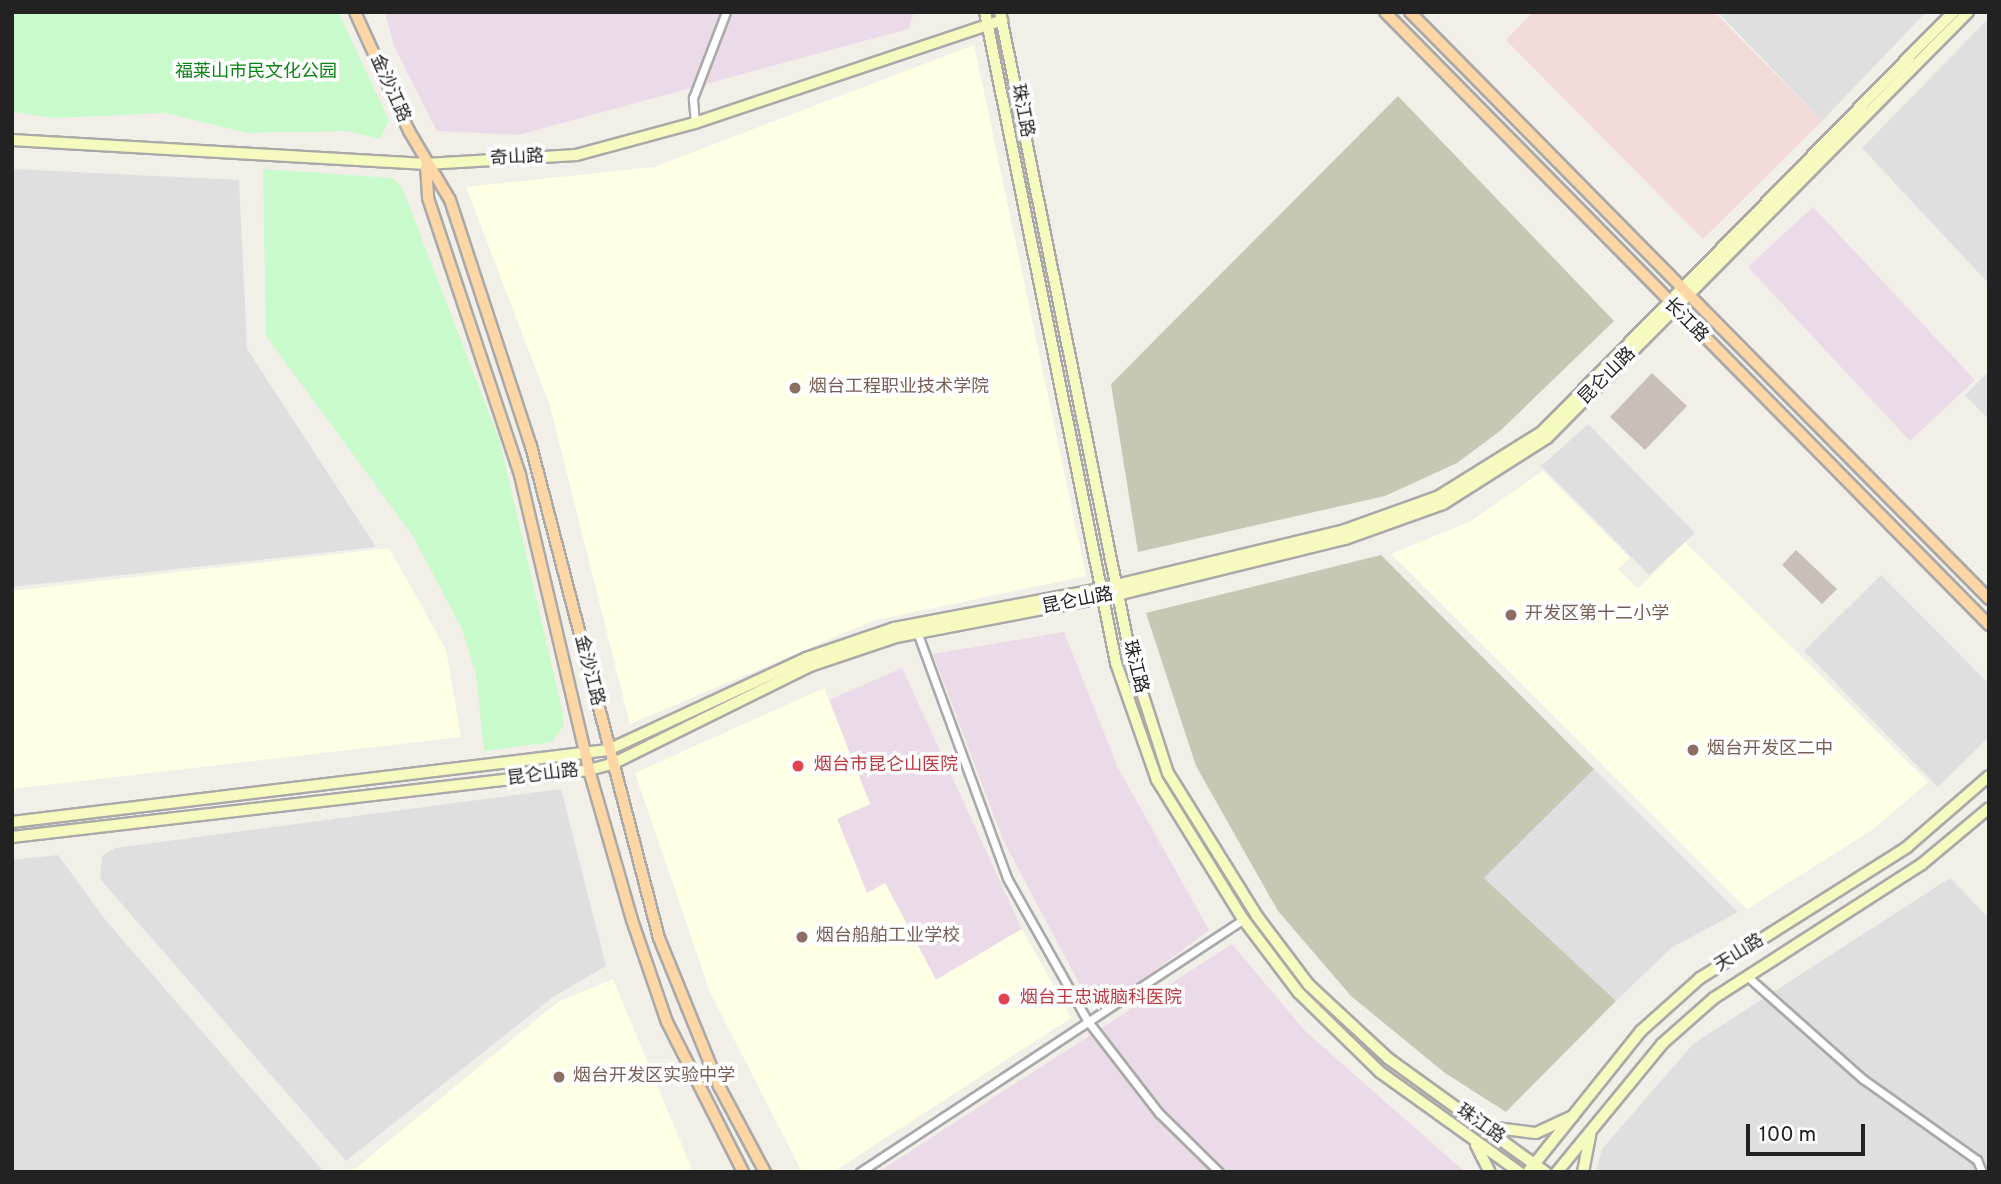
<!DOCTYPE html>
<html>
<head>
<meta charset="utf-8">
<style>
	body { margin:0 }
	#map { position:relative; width:2001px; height:1184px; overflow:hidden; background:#f2efe9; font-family:Overpass,"Noto Sans SC",sans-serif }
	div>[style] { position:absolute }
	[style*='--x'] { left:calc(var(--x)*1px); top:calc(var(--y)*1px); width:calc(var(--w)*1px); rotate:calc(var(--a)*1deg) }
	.residential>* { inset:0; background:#e0dfdf }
	.commercial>* { inset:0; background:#f2dad9 }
	.industrial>* { inset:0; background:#ebdbe8 }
	.education>* { inset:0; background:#ffffe5 }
	.construction>* { inset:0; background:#c7c7b4 }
	.park>* { inset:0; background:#c8facc }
	.building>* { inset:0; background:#c7bfb8 }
	.roads { filter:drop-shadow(2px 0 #a9a9a9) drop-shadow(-2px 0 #a9a9a9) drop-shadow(0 2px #a9a9a9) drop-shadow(0 -2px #a9a9a9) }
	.street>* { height:7px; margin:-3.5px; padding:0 3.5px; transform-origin:3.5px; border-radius:3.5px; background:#fff }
	.secondary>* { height:10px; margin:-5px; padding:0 5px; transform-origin:5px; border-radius:5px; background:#f7fabf }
	.primary>* { height:10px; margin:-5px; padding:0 5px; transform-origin:5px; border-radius:5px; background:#fcd6a4 }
	.dots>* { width:19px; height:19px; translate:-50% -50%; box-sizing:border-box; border:4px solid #fff; border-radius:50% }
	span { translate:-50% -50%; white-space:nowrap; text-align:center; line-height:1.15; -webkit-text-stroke:7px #fff; paint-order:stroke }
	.park-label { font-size:18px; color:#0c8416 }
	.street-label { font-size:18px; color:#222 }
	.education-label { font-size:18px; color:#785e54 }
	.left { translate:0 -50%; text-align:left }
	.health-label { font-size:18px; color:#be3a42 }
	.frame { position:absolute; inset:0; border:14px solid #222; pointer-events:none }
	.scale { position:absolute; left:1746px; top:1124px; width:119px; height:32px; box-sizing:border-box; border:4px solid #222; border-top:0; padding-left:9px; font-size:21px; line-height:24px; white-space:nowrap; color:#222; -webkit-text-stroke:5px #fff; paint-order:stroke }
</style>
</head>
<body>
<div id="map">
	<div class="residential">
		<div style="clip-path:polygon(1718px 12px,1926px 12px,1822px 121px)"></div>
		<div style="clip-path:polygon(1989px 18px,1989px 284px,1862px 148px)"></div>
		<div style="clip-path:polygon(12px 169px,239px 180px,247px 349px,376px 547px,12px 587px)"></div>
		<div style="clip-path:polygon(1989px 371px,1989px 420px,1965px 395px)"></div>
		<div style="clip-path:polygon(1588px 424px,1695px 533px,1649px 575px,1541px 466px)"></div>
		<div style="clip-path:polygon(1881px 575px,1989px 684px,1989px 737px,1938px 787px,1804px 651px)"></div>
		<div style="clip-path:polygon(1594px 769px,1738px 912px,1671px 948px,1616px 1001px,1484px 878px)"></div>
		<div style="clip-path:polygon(561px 789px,606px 966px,553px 997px,346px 1161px,100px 879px,102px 856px,115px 848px)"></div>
		<div style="clip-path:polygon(58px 855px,107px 922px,324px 1172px,12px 1172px,12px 860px)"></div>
		<div style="clip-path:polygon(1950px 878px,1989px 918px,1989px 1172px,1596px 1172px,1602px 1149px,1693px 1044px)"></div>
	</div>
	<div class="commercial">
		<div style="clip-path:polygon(1533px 12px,1714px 12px,1822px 121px,1703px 239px,1506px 40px)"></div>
	</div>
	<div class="industrial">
		<div style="clip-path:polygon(385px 12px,914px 12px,908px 29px,518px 135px,437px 131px,394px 46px)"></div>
		<div style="clip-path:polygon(1813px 207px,1975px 380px,1910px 441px,1748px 267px)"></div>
		<div style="clip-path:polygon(1064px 632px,1118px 768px,1209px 930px,1096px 1015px,1003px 840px,933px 654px)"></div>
		<div style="clip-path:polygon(902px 668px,1022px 929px,936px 980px,886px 884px,867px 893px,837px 818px,870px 804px,829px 700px)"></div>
		<div style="clip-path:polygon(1232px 944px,1306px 1032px,1465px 1172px,878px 1172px)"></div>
	</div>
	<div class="education">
		<div style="clip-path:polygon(974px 45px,1086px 576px,875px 620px,630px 724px,550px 406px,466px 187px,654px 167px)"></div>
		<div style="clip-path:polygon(1543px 471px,1630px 558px,1618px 569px,1638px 589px,1685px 542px,1928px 782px,1875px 828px,1747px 909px,1391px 554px,1469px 522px)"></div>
		<div style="clip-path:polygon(389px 548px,446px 650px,461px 737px,12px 789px,12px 591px)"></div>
		<div style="clip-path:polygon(824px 688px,870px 804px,837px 819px,867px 893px,885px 883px,936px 980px,1022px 929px,1071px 1018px,833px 1172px,802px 1172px,710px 992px,635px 773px)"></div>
		<div style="clip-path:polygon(613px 979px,693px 1172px,351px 1172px,558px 1002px)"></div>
	</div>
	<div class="construction">
		<div style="clip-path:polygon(1398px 96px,1614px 321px,1500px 431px,1457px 463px,1385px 496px,1138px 552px,1111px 384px)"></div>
		<div style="clip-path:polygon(1381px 555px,1594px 769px,1484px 878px,1616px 1001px,1506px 1112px,1445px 1073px,1351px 996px,1278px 911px,1196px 766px,1146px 613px)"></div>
	</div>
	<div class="park">
		<div style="clip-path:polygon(12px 12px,338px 12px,389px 120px,380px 139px,347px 131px,247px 133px,165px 113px,54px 118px,12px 112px)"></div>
		<div style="clip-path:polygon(263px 169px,393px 178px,402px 187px,500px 442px,563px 714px,564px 725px,552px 742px,484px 751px,476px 674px,462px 629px,435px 578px,413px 536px,266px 336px)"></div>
	</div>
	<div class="building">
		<div style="clip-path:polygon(1652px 373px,1687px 406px,1645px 450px,1610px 417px)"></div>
		<div style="clip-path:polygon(1796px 550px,1837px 589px,1822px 604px,1782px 565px)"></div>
	</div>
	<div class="roads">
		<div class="street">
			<div style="--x:695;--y:123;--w:25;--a:-95"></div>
			<div style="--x:693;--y:98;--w:92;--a:-69"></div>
			<div style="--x:916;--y:629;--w:265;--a:69.9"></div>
			<div style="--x:1007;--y:878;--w:163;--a:60.6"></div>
			<div style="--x:1087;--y:1020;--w:118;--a:52.3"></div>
			<div style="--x:1159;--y:1113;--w:84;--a:44.5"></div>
			<div style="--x:1748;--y:977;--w:154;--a:41.6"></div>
			<div style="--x:1863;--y:1079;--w:140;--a:35.4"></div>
			<div style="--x:1977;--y:1160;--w:13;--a:67"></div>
			<div style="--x:860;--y:1172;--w:459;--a:-33.4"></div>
		</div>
		<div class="secondary">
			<div style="--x:985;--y:12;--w:664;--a:78.62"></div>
			<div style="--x:1116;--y:663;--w:124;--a:70.7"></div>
			<div style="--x:1157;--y:780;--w:163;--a:58.3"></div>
			<div style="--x:1243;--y:919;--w:93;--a:52.9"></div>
			<div style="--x:1299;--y:993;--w:113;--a:44.3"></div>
			<div style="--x:1380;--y:1072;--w:171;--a:35.7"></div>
			<div style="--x:1000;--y:12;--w:659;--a:78.54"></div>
			<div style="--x:1131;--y:658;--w:121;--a:72.2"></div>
			<div style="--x:1168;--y:773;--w:168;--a:58.1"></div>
			<div style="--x:1257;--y:916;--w:86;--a:53"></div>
			<div style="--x:1309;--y:985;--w:109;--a:42.8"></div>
			<div style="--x:1389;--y:1059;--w:193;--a:35.9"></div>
			<div style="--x:12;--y:140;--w:415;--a:3.3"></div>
			<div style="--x:426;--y:164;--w:150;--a:-3.4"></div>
			<div style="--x:576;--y:155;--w:123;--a:-15.1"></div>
			<div style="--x:695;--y:123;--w:324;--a:-18.5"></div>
			<div style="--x:12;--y:822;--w:600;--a:-6.89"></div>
			<div style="--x:608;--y:750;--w:218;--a:-24.9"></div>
			<div style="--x:806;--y:658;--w:93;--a:-18.8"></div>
			<div style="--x:894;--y:628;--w:210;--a:-10.7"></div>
			<div style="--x:1100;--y:589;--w:249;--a:-13.5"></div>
			<div style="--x:1342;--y:531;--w:103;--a:-19.8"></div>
			<div style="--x:1439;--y:496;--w:121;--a:-31.9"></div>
			<div style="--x:1542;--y:432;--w:588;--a:-45.62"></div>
			<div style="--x:12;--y:837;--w:581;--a:-6.62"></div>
			<div style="--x:589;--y:770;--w:24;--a:-15"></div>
			<div style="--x:612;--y:764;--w:221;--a:-26.3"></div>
			<div style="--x:810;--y:666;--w:91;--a:-18.6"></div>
			<div style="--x:896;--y:637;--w:225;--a:-10.8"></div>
			<div style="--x:1117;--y:595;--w:235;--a:-13.8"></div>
			<div style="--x:1345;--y:539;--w:104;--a:-19.7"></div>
			<div style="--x:1443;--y:504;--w:123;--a:-32.4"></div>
			<div style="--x:1547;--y:438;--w:599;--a:-45.34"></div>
			<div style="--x:1488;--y:1127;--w:48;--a:7.1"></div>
			<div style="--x:1536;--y:1133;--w:41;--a:-24.7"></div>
			<div style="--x:1476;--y:1145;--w:30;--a:63"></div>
			<div style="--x:1528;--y:1172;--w:181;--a:-51.3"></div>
			<div style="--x:1641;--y:1031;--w:79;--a:-41.9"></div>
			<div style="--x:1700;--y:978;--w:245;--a:-32.3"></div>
			<div style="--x:1907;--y:847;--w:108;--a:-40.9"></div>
			<div style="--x:1557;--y:1172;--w:166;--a:-50.6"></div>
			<div style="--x:1662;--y:1044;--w:69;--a:-41.5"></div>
			<div style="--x:1714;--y:998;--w:247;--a:-32.8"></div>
			<div style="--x:1922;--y:864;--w:87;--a:-39.9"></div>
			<div style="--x:1583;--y:1172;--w:38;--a:-79"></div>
		</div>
		<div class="primary">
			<div style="--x:355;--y:12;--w:131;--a:65.6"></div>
			<div style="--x:409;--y:131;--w:80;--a:59.3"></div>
			<div style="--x:450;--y:200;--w:259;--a:71.8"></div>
			<div style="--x:531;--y:446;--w:508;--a:75.42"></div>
			<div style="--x:659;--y:938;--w:160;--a:67.9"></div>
			<div style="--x:719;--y:1086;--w:98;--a:61.9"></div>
			<div style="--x:1385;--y:12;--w:861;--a:45.42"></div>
			<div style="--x:1410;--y:12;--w:825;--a:45.39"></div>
			<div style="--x:426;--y:167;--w:31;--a:86"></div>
			<div style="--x:428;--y:198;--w:292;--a:71.6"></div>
			<div style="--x:520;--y:475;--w:303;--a:76.8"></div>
			<div style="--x:589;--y:770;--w:156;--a:74"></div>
			<div style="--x:632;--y:920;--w:108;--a:71.1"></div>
			<div style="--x:667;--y:1022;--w:168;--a:63.1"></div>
		</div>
	</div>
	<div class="dots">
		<div style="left:795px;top:388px;background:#8d6e63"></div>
		<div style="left:1511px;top:615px;background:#8d6e63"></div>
		<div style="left:1693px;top:750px;background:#8d6e63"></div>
		<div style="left:798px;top:766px;background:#e0444e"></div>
		<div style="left:802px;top:937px;background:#8d6e63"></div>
		<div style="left:1004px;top:999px;background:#e0444e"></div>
		<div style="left:559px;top:1077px;background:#8d6e63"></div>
	</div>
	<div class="park-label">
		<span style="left:256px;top:73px">福莱山市民文化公园</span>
	</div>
	<div class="street-label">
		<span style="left:389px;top:89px;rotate:66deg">金沙江路</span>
		<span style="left:1021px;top:111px;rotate:79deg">珠江路</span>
		<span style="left:517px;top:159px;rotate:-3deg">奇山路</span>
		<span style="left:1685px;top:321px;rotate:45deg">长江路</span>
		<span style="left:1608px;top:377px;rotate:-45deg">昆仑山路</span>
		<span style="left:1078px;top:602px;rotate:-11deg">昆仑山路</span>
		<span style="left:1134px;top:667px;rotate:76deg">珠江路</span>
		<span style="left:588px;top:671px;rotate:76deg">金沙江路</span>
		<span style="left:543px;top:776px;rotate:-7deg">昆仑山路</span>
		<span style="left:1740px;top:954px;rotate:-32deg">天山路</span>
		<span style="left:1480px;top:1125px;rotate:35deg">珠江路</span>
	</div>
	<div class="education-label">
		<span class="left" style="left:809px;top:388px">烟台工程职业技术学院</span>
		<span class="left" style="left:1525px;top:615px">开发区第十二小学</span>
		<span class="left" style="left:1707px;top:750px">烟台开发区二中</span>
		<span class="left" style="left:816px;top:937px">烟台船舶工业学校</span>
		<span class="left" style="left:573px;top:1077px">烟台开发区实验中学</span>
	</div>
	<div class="health-label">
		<span class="left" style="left:814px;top:766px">烟台市昆仑山医院</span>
		<span class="left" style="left:1020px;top:999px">烟台王忠诚脑科医院</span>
	</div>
	<div class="frame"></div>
	<div class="scale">100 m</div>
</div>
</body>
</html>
